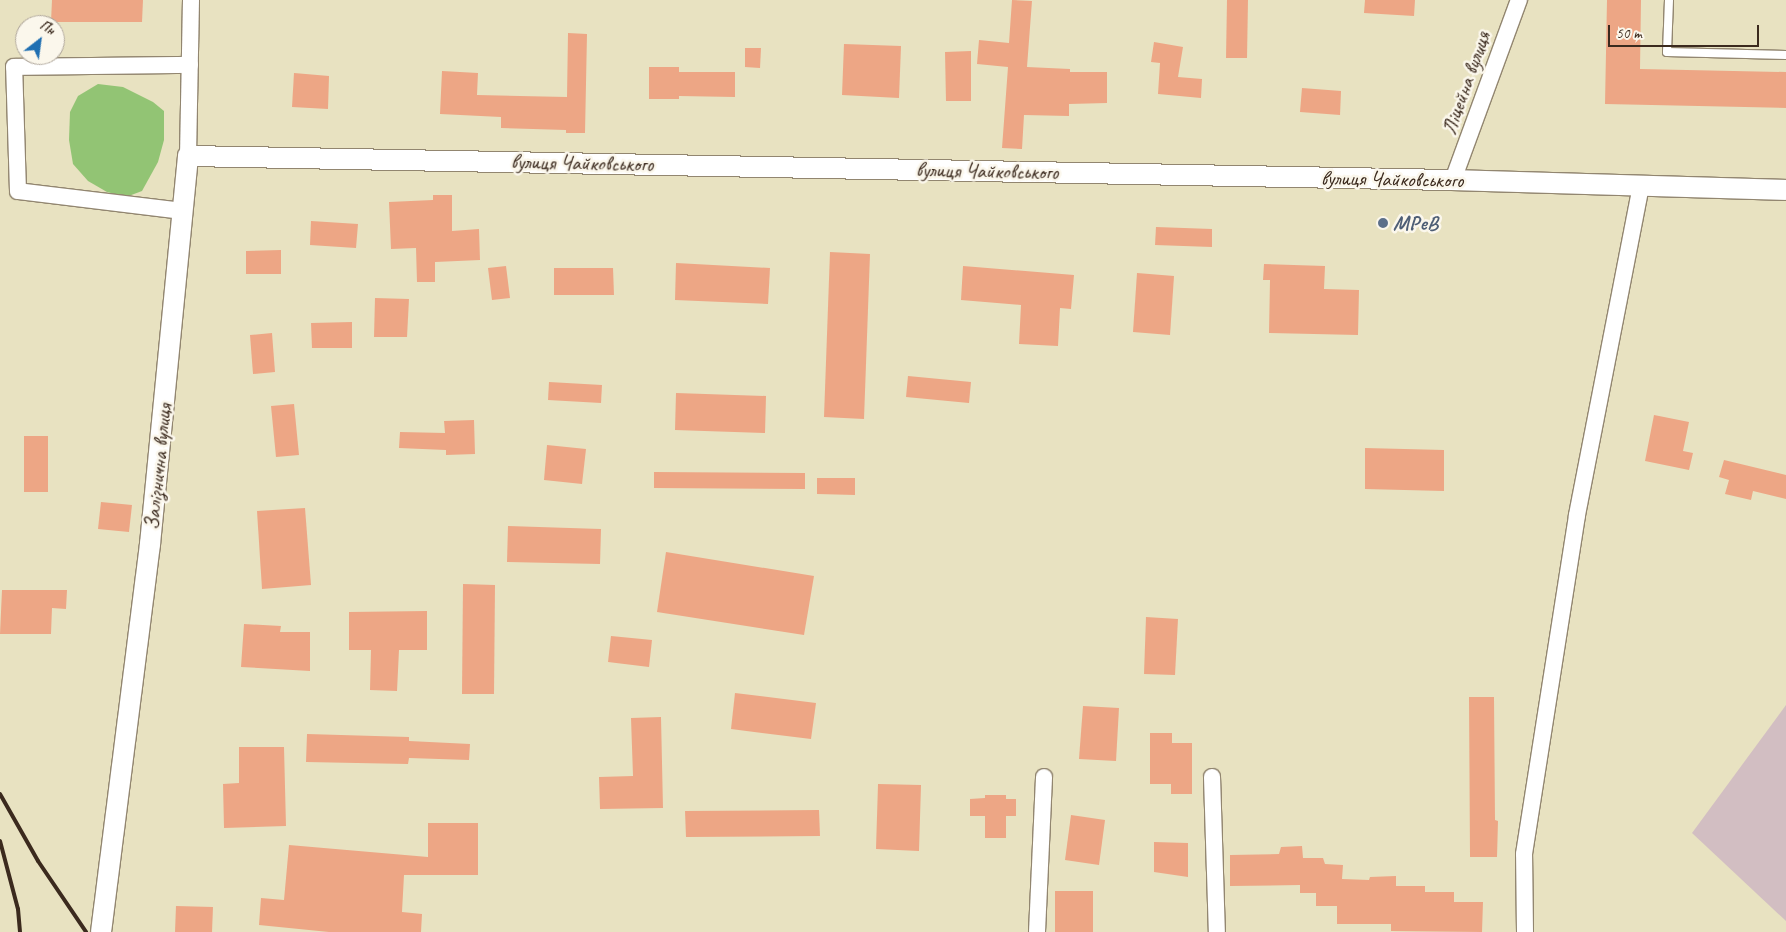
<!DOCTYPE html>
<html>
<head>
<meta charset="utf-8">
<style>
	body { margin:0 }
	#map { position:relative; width:1786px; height:932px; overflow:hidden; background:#e8e2c1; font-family:Caveat,sans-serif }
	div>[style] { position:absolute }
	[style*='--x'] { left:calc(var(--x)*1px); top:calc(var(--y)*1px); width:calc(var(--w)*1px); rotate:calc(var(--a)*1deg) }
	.industrial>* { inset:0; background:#d2bec2 }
	.green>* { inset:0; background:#92c474 }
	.building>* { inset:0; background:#eda685 }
	.roads { filter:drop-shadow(1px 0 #928670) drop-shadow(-1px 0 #928670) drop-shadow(0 1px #928670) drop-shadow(0 -1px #928670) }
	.service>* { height:8px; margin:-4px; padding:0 4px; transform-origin:4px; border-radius:4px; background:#fff }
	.minor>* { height:16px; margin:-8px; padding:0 8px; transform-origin:8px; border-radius:8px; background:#fff }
	.tertiary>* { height:20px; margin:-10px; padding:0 10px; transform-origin:10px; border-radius:10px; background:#fff }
	.rail>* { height:4px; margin:-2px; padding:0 2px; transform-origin:2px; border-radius:2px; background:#3b2a1e }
	.dots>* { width:14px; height:14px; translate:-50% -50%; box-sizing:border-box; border:2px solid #fbf7ec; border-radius:50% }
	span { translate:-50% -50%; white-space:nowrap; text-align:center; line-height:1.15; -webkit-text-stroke:5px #fbf7ec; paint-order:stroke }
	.street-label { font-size:21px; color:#3b2a1e }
	.service-label { font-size:21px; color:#4e5e75; font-weight:700 }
	.left { translate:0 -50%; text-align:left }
	.north { position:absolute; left:15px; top:15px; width:50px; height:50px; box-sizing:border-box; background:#fbf7ec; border:1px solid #aea59a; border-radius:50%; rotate:30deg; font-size:14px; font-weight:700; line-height:20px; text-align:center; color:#3b2a1e }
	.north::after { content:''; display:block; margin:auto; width:18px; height:22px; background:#1f6fb2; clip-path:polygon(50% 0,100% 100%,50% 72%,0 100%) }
	.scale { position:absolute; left:1608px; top:25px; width:151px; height:22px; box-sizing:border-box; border:2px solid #3b2a1e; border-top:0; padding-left:6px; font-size:15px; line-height:18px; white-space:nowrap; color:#3b2a1e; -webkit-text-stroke:4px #fbf7ec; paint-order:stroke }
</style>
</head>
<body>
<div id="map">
	<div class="industrial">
		<div style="clip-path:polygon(1786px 705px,1786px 921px,1692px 833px)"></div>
	</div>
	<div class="green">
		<div style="clip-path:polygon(98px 84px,123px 87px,153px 102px,164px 111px,164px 140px,158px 162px,142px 191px,126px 197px,107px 192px,88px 181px,73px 164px,69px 140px,70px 112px,78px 96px)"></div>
	</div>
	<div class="building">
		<div style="clip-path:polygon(52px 0,143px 0,142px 22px,51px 22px)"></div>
		<div style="clip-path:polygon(1012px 0,1032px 1px,1027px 67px,1070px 69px,1070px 72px,1107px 72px,1107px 103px,1069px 104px,1069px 116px,1024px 115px,1022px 149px,1002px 148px,1008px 67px,977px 64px,979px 40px,1009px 43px)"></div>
		<div style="clip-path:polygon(1227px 0,1248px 0,1247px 58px,1226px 58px)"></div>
		<div style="clip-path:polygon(1365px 0,1415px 0,1414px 16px,1364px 13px)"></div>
		<div style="clip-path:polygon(1607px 0,1641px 0,1640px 69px,1786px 72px,1786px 108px,1605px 104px)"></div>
		<div style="clip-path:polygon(568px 33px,587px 34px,585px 133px,566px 133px,566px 130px,501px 128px,501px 117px,440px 114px,442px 71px,478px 73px,477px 95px,567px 97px)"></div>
		<div style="clip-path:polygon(1154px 42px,1183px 47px,1178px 77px,1202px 79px,1201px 98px,1158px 94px,1160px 63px,1151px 62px)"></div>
		<div style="clip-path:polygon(844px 44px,901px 46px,899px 98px,842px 95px)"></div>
		<div style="clip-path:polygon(745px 48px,761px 48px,760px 68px,745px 67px)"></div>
		<div style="clip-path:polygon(971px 51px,971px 101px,946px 101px,945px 52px)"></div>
		<div style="clip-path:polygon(649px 67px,679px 67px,679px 72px,735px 72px,735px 97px,679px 96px,679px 99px,649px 99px)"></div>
		<div style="clip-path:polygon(294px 73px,329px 76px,328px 109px,292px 107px)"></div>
		<div style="clip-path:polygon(1302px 88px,1341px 91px,1340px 115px,1300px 112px)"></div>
		<div style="clip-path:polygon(433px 195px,452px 195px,452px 231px,479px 229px,480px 260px,435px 262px,435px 282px,417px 282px,416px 248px,391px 249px,389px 202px,433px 200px)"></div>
		<div style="clip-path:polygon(311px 221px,358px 224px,356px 248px,310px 245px)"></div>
		<div style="clip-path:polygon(1156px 227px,1212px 229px,1212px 247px,1155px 245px)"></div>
		<div style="clip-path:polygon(281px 250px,281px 274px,246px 274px,246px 251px)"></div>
		<div style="clip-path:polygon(830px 252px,870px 254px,864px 419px,824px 417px)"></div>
		<div style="clip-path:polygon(676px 263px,770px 268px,768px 304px,675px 300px)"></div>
		<div style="clip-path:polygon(1264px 264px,1325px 266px,1324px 289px,1359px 290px,1358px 335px,1269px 333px,1270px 280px,1263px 280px)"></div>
		<div style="clip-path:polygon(506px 266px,510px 298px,492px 300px,488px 268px)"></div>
		<div style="clip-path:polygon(963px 266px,1074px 275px,1071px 309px,1060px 308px,1058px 346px,1019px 344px,1021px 305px,961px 300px)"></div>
		<div style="clip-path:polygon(554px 268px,613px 268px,614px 295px,554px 295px)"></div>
		<div style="clip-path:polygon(1137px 273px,1174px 276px,1170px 335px,1133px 332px)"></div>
		<div style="clip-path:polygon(375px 298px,409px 299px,407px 337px,374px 337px)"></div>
		<div style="clip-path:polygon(352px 322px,352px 348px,312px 348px,311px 323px)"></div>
		<div style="clip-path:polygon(272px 333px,275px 372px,253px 374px,250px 335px)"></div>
		<div style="clip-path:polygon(908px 376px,971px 382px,969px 403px,906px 397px)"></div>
		<div style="clip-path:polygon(549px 382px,602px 385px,601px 403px,548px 400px)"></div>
		<div style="clip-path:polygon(676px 393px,766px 396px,765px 433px,675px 430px)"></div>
		<div style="clip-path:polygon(294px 404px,299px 455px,276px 457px,271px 406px)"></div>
		<div style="clip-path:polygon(1654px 415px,1689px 422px,1683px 451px,1693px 453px,1689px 470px,1645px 461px)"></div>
		<div style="clip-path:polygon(474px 420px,475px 454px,446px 455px,446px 450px,399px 448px,400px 432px,445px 433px,444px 421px)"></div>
		<div style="clip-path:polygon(24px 436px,48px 436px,48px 492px,24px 492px)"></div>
		<div style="clip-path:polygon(547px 445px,586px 449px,582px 484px,544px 480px)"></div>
		<div style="clip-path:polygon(1365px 448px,1444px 450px,1444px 491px,1365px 489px)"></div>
		<div style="clip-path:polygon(1724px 460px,1786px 475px,1786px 499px,1753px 491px,1751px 500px,1725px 494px,1729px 480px,1719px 477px)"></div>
		<div style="clip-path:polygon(654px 472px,805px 473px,805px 489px,654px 488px)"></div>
		<div style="clip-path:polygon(817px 478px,855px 478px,855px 495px,817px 494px)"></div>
		<div style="clip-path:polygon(101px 502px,132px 505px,129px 532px,98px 529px)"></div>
		<div style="clip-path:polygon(305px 508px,311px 585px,262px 589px,257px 511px)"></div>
		<div style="clip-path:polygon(508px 526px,601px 529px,600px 564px,507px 562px)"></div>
		<div style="clip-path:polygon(666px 552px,814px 576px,804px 635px,657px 612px)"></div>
		<div style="clip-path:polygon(463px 584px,495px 585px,494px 694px,462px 694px)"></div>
		<div style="clip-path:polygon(2px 590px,67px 590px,66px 609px,52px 608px,51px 634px,0 634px)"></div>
		<div style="clip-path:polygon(427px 611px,427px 650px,399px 650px,397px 691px,370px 690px,371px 650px,349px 650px,349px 612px)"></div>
		<div style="clip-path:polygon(1146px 617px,1178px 619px,1175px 675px,1144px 674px)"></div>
		<div style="clip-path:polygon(244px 624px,281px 626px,280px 632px,310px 632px,310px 671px,241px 667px)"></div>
		<div style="clip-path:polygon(611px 636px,652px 640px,649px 667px,608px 662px)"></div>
		<div style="clip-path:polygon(735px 693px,816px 703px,811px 739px,731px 729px)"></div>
		<div style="clip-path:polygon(1469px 697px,1494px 697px,1495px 820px,1498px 821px,1497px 857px,1470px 857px)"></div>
		<div style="clip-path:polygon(1083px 706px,1119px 708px,1116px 761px,1079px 759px)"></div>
		<div style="clip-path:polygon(661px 717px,663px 808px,600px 809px,599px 777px,633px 776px,631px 718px)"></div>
		<div style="clip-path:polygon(1150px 733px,1172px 733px,1172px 743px,1192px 743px,1192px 794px,1171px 794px,1171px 784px,1150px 784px)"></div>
		<div style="clip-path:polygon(307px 734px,409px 737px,409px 741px,470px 744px,469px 760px,409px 758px,408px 764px,306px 762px)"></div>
		<div style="clip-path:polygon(239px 747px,284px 747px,286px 826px,224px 828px,223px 784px,239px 783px)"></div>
		<div style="clip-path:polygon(878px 784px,921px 785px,919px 851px,876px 849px)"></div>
		<div style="clip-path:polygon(985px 795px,1006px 795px,1006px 799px,1016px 799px,1016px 816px,1006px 816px,1006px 838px,985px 838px,985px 816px,970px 816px,970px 799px,985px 798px)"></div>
		<div style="clip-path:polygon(819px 810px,820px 836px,686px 837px,685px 811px)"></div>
		<div style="clip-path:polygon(1071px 815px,1105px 820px,1099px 865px,1065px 860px)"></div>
		<div style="clip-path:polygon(428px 823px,478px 823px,478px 875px,404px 875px,402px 912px,422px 914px,421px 932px,329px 932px,259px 925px,261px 898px,284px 900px,289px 845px,428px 857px)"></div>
		<div style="clip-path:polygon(1154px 842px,1188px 843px,1188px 877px,1154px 872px)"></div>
		<div style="clip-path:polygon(1302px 846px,1303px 858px,1323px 858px,1325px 864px,1343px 865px,1342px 879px,1369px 880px,1370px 877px,1396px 876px,1396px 886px,1425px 886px,1425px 892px,1454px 892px,1454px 902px,1483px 902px,1482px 932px,1391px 931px,1391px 924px,1337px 924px,1337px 906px,1316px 906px,1316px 893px,1300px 893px,1300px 885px,1230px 886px,1230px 855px,1279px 854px,1281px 847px)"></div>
		<div style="clip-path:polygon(1055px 891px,1093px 891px,1093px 932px,1055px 932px)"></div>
		<div style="clip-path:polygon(176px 906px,213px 907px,212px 932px,175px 932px)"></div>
	</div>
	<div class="roads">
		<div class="service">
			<div style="--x:1669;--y:0;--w:52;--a:92.2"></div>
			<div style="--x:1667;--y:52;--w:119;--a:1.4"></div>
		</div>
		<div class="minor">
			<div style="--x:188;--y:156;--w:156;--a:-88.9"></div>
			<div style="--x:1453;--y:180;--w:192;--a:-69.9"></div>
			<div style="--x:183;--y:211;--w:166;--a:-173.1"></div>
			<div style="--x:18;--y:191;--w:124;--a:-91.8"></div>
			<div style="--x:14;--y:67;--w:176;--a:-0.7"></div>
			<div style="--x:1212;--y:777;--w:155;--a:88.2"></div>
			<div style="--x:1037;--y:932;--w:155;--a:-87.4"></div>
			<div style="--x:1525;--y:932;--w:78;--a:-90.7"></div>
			<div style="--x:1524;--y:854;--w:343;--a:-81.1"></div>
			<div style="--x:1577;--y:515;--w:334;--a:-79"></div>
		</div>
		<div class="tertiary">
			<div style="--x:101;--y:932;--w:391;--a:-82.8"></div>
			<div style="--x:150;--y:544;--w:390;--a:-84.4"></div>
			<div style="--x:188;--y:156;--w:1265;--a:1.09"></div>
			<div style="--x:1453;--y:180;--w:333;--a:1.7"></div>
		</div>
	</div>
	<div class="rail">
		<div style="--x:0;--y:794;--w:77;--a:60.4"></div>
		<div style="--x:38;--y:861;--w:86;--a:55.9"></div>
		<div style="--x:0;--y:841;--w:70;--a:75.2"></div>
		<div style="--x:18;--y:909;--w:23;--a:85"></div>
	</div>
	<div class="dots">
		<div style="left:1383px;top:223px;background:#5c6f8a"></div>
	</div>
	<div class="street-label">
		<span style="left:1466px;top:83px;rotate:-70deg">Ліцейна вулиця</span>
		<span style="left:582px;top:163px;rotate:1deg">вулиця Чайковського</span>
		<span style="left:987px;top:171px;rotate:1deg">вулиця Чайковського</span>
		<span style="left:1392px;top:179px;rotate:1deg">вулиця Чайковського</span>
		<span style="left:158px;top:467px;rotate:-84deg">Залізнична вулиця</span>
	</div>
	<div class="service-label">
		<span class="left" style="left:1393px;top:223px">МРеВ</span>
	</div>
	<div class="north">Пн</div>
	<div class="scale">50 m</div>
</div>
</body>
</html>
